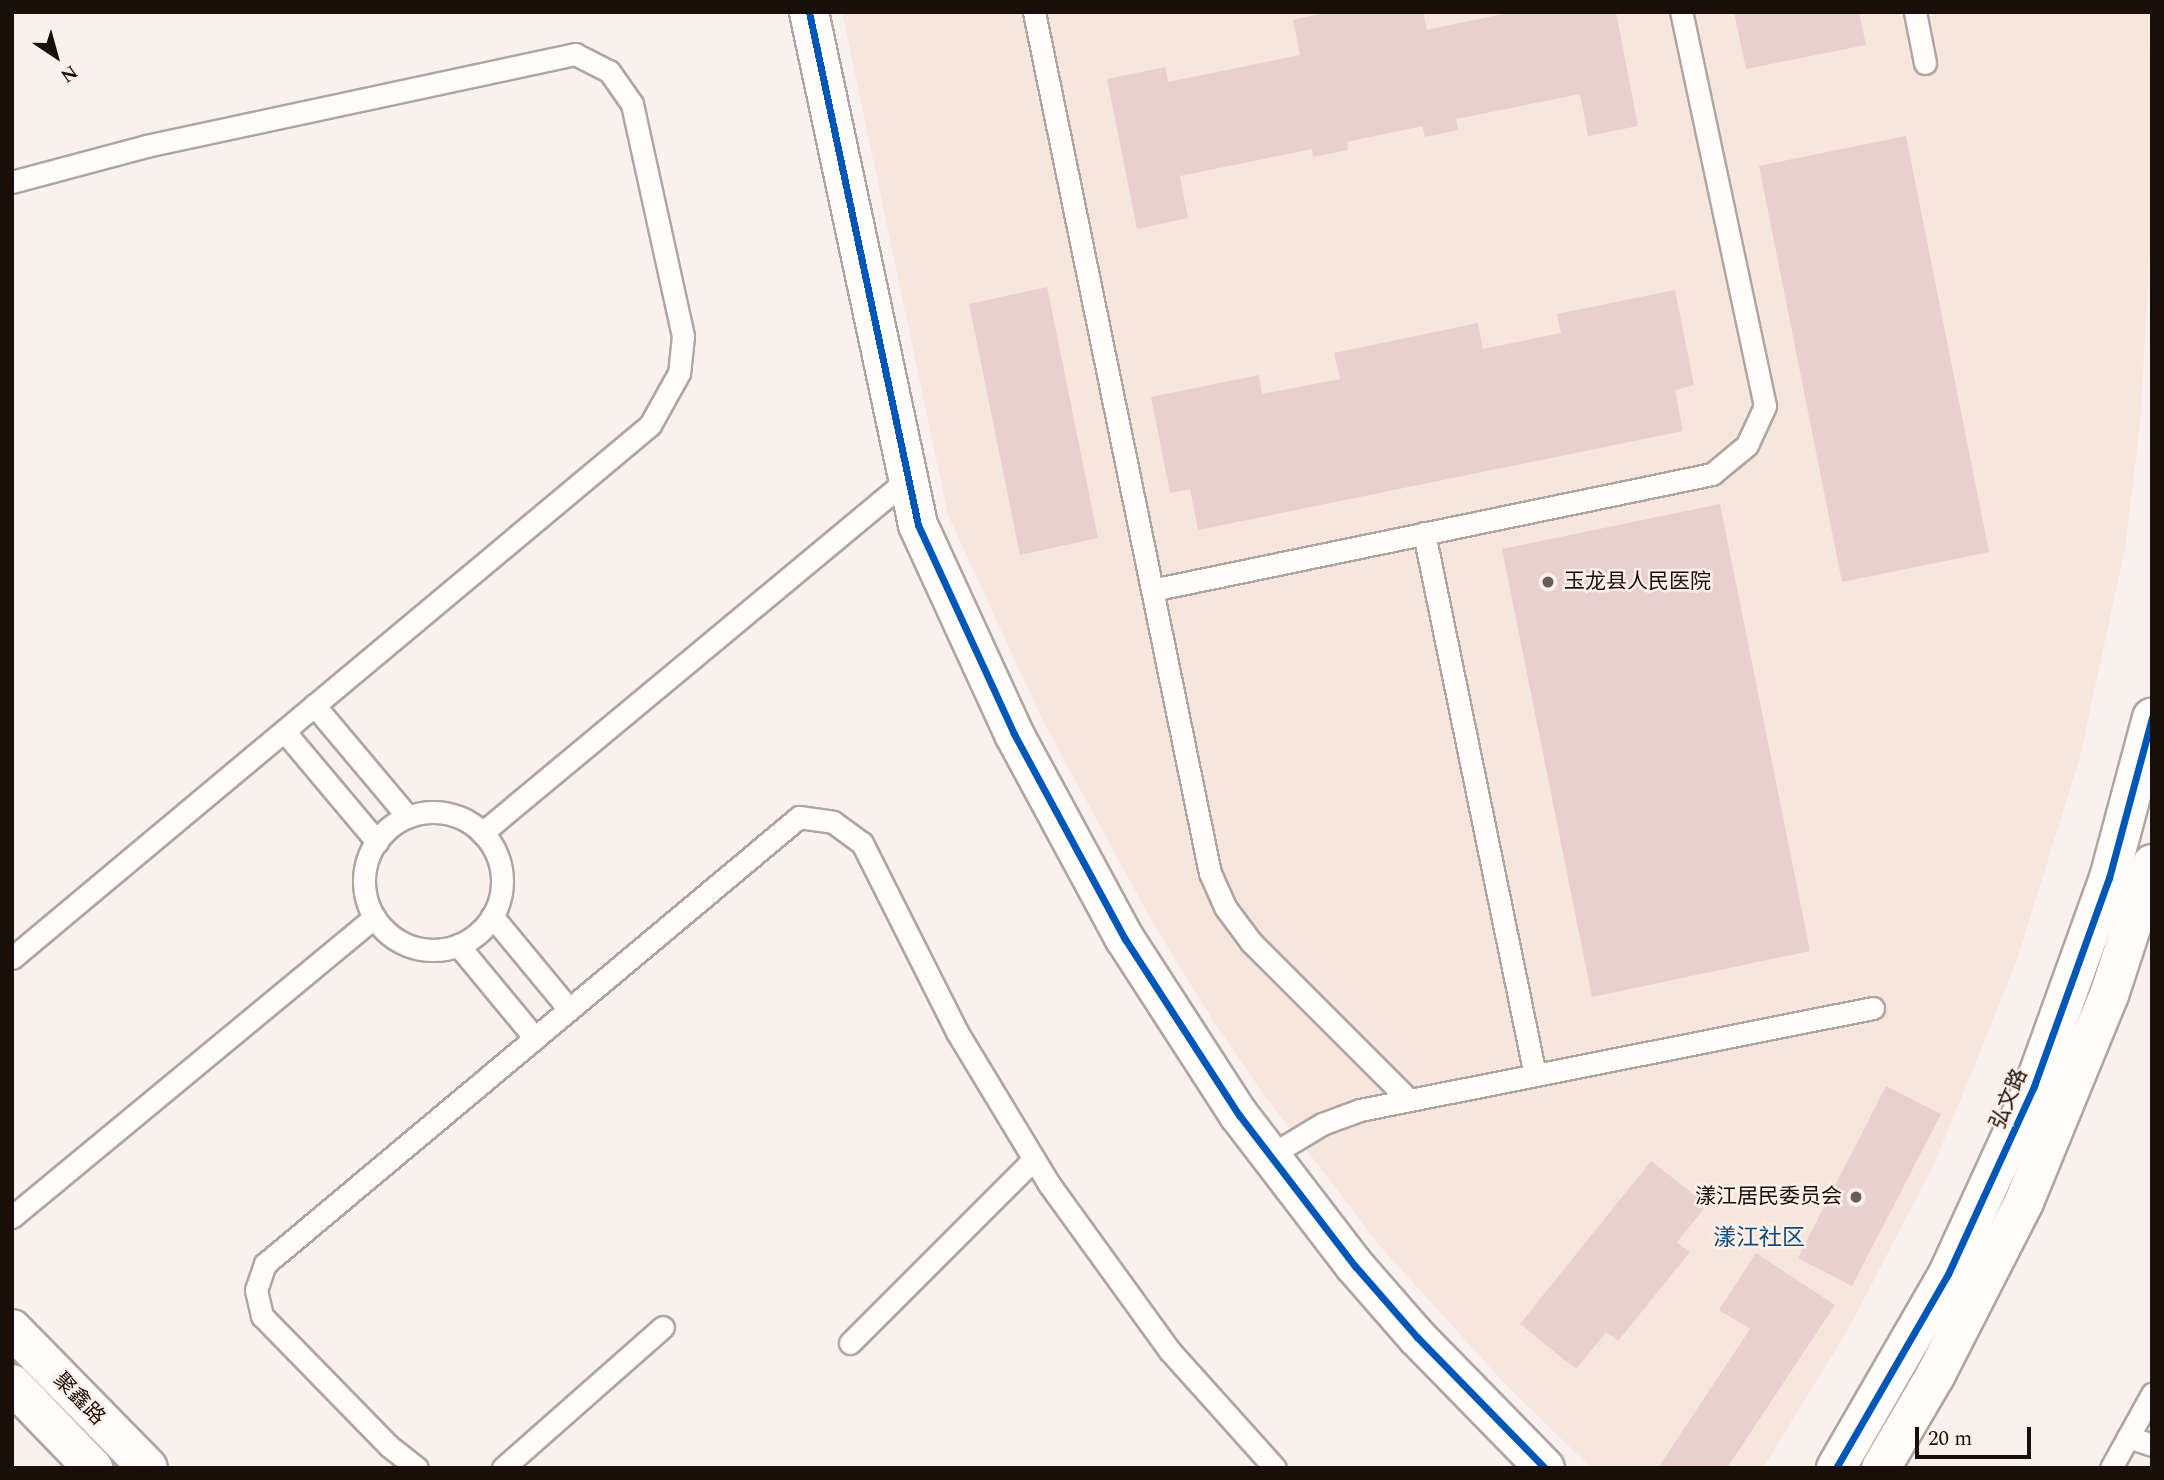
<!DOCTYPE html>
<html>
<head>
<meta charset="utf-8">
<style>
	body { margin:0 }
	#map { position:relative; width:2164px; height:1480px; overflow:hidden; background:#f9f1ed; font-family:Spectral,"Noto Sans SC",serif }
	div>[style] { position:absolute }
	[style*='--x'] { left:calc(var(--x)*1px); top:calc(var(--y)*1px); width:calc(var(--w)*1px); rotate:calc(var(--a)*1deg) }
	.built>* { inset:0; background:#f7e6dd }
	.building>* { inset:0; background:#e7d0ce }
	.roads { filter:drop-shadow(2px 0 #afa5a1) drop-shadow(-2px 0 #afa5a1) drop-shadow(0 2px #afa5a1) drop-shadow(0 -2px #afa5a1) }
	.service>* { height:21px; margin:-10.5px; padding:0 10.5px; transform-origin:10.5px; border-radius:10.5px; background:#fefdfc }
	.service>.ring { margin:-10.5px; padding:0; box-sizing:content-box; background:none; border:21px solid #fefdfc; border-radius:50% }
	.minor>* { height:38px; margin:-19px; padding:0 19px; transform-origin:19px; border-radius:19px; background:#fefdfc }
	.tertiary>* { height:38px; margin:-19px; padding:0 19px; transform-origin:19px; border-radius:19px; background:#fefdfc }
	.secondary>* { height:38px; margin:-19px; padding:0 19px; transform-origin:19px; border-radius:19px; background:#fefdfc }
	.cycleway>* { height:7px; margin:-3.5px; padding:0 3.5px; transform-origin:3.5px; border-radius:3.5px; background:#0057b8 }
	.dots>* { width:19px; height:19px; translate:-50% -50%; box-sizing:border-box; border:4px solid #fef0e8; border-radius:50% }
	span { translate:-50% -50%; white-space:nowrap; text-align:center; line-height:1.15; -webkit-text-stroke:5px #fef0e8; paint-order:stroke }
	.poi-label { font-size:21px; color:#1a0e08 }
	.left { translate:0 -50%; text-align:left }
	.right { translate:-100% -50%; text-align:right }
	.street-label { font-size:21px; color:#1a0e08 }
	.neighbourhood-label { font-size:23px; color:#114b7c }
	.frame { position:absolute; inset:0; border:14px solid #1a0e08; pointer-events:none }
	.north { position:absolute; left:21px; top:21px; width:70px; height:70px; -webkit-text-stroke:5px #fef0e8; paint-order:stroke; rotate:144deg; font-size:19px; font-weight:700; line-height:28px; text-align:center; color:#1a0e08 }
	.north::after { content:''; display:block; margin:auto; width:24px; height:32px; background:#1a0e08; clip-path:polygon(50% 0,100% 100%,50% 72%,0 100%) }
	.scale { position:absolute; left:1915px; top:1427px; width:116px; height:32px; box-sizing:border-box; border:4px solid #1a0e08; border-top:0; padding-left:9px; font-size:21px; line-height:24px; white-space:nowrap; color:#1a0e08; -webkit-text-stroke:5px #fef0e8; paint-order:stroke }
</style>
</head>
<body>
<div id="map">
	<div class="built">
		<div style="clip-path:polygon(842px 12px,2149px 12px,2152px 216px,2140px 425px,2125px 548px,2080px 757px,2016px 963px,1935px 1162px,1849px 1328px,1763px 1468px,1591px 1468px,1504px 1383px,1380px 1246px,1265px 1096px,1212px 1019px,1153px 923px,1042px 719px,948px 515px)"></div>
	</div>
	<div class="building">
		<div style="clip-path:polygon(1328px 12px,1423px 12px,1427px 30px,1512px 12px,1616px 12px,1638px 126px,1588px 136px,1580px 94px,1456px 119px,1458px 130px,1425px 137px,1422px 126px,1347px 142px,1348px 150px,1313px 157px,1312px 149px,1180px 176px,1188px 218px,1137px 229px,1107px 79px,1165px 67px,1168px 82px,1300px 55px,1293px 20px)"></div>
		<div style="clip-path:polygon(1734px 12px,1859px 12px,1866px 45px,1746px 69px)"></div>
		<div style="clip-path:polygon(1906px 136px,1989px 552px,1842px 582px,1759px 166px)"></div>
		<div style="clip-path:polygon(1047px 287px,1098px 538px,1020px 555px,969px 304px)"></div>
		<div style="clip-path:polygon(1675px 290px,1694px 385px,1675px 390px,1683px 431px,1198px 530px,1190px 489px,1170px 493px,1151px 397px,1259px 375px,1262px 394px,1340px 379px,1334px 353px,1478px 323px,1483px 349px,1561px 333px,1557px 314px)"></div>
		<div style="clip-path:polygon(1720px 504px,1810px 951px,1592px 997px,1502px 549px)"></div>
		<div style="clip-path:polygon(1886px 1086px,1941px 1114px,1852px 1286px,1798px 1258px)"></div>
		<div style="clip-path:polygon(1651px 1161px,1707px 1205px,1677px 1242px,1690px 1252px,1618px 1341px,1606px 1332px,1576px 1369px,1520px 1324px)"></div>
		<div style="clip-path:polygon(1756px 1253px,1835px 1305px,1727px 1468px,1658px 1468px,1750px 1329px,1719px 1310px)"></div>
	</div>
	<div class="roads">
		<div class="service">
			<div style="--x:1034;--y:12;--w:879;--a:78.45"></div>
			<div style="--x:1210;--y:873;--w:37;--a:66"></div>
			<div style="--x:1225;--y:907;--w:44;--a:53.4"></div>
			<div style="--x:1251;--y:942;--w:223;--a:45"></div>
			<div style="--x:1915;--y:12;--w:52;--a:78.9"></div>
			<div style="--x:12;--y:182;--w:139;--a:-15"></div>
			<div style="--x:146;--y:146;--w:439;--a:-12.1"></div>
			<div style="--x:575;--y:54;--w:38;--a:27"></div>
			<div style="--x:609;--y:71;--w:40;--a:55.1"></div>
			<div style="--x:632;--y:104;--w:238;--a:77.6"></div>
			<div style="--x:683;--y:336;--w:37;--a:96"></div>
			<div style="--x:679;--y:373;--w:60;--a:119.1"></div>
			<div style="--x:650;--y:425;--w:831;--a:140.12"></div>
			<div style="--x:1424;--y:533;--w:553;--a:78.43"></div>
			<div style="--x:1152;--y:590;--w:572;--a:-11.7"></div>
			<div style="--x:1712;--y:474;--w:45;--a:-39.6"></div>
			<div style="--x:1747;--y:445;--w:43;--a:-65.2"></div>
			<div style="--x:1765;--y:406;--w:403;--a:-102"></div>
			<div style="--x:314;--y:705;--w:146;--a:50"></div>
			<div style="--x:284;--y:731;--w:145;--a:50"></div>
			<div class="ring" style="left:364px;top:812px;width:117px;height:117px"></div>
			<div style="--x:482;--y:833;--w:554;--a:-39.73"></div>
			<div style="--x:492;--y:916;--w:121;--a:50.4"></div>
			<div style="--x:458;--y:945;--w:121;--a:50.4"></div>
			<div style="--x:1269;--y:1156;--w:62;--a:-31.1"></div>
			<div style="--x:1322;--y:1124;--w:40;--a:-20.2"></div>
			<div style="--x:1360;--y:1110;--w:523;--a:-11.25"></div>
			<div style="--x:12;--y:1217;--w:470;--a:-39.6"></div>
			<div style="--x:850;--y:1343;--w:260;--a:-45"></div>
			<div style="--x:2128;--y:1437;--w:25;--a:18"></div>
			<div style="--x:417;--y:1468;--w:36;--a:-142"></div>
			<div style="--x:389;--y:1446;--w:182;--a:-134.3"></div>
			<div style="--x:262;--y:1316;--w:27;--a:-103"></div>
			<div style="--x:256;--y:1290;--w:28;--a:-71"></div>
			<div style="--x:265;--y:1264;--w:696;--a:-39.93"></div>
			<div style="--x:799;--y:817;--w:34;--a:8"></div>
			<div style="--x:833;--y:822;--w:36;--a:36"></div>
			<div style="--x:862;--y:843;--w:212;--a:63.3"></div>
			<div style="--x:957;--y:1032;--w:178;--a:58.8"></div>
			<div style="--x:1049;--y:1184;--w:206;--a:54.1"></div>
			<div style="--x:1170;--y:1351;--w:157;--a:48.1"></div>
			<div style="--x:503;--y:1468;--w:213;--a:-41.4"></div>
			<div style="--x:2111;--y:1468;--w:85;--a:-61"></div>
		</div>
		<div class="minor">
			<div style="--x:809;--y:12;--w:524;--a:78"></div>
			<div style="--x:918;--y:525;--w:230;--a:65.3"></div>
			<div style="--x:1014;--y:734;--w:233;--a:61.6"></div>
			<div style="--x:1125;--y:939;--w:210;--a:57.1"></div>
			<div style="--x:1239;--y:1115;--w:190;--a:52.5"></div>
			<div style="--x:1355;--y:1266;--w:94;--a:48.9"></div>
			<div style="--x:1417;--y:1337;--w:183;--a:45.7"></div>
		</div>
		<div class="tertiary">
			<div style="--x:1836;--y:1468;--w:224;--a:-60"></div>
			<div style="--x:1948;--y:1274;--w:207;--a:-65.4"></div>
			<div style="--x:2034;--y:1086;--w:221;--a:-70.2"></div>
			<div style="--x:2109;--y:878;--w:166;--a:-75"></div>
			<div style="--x:1881;--y:1468;--w:107;--a:-59.6"></div>
			<div style="--x:1935;--y:1376;--w:195;--a:-62.9"></div>
			<div style="--x:2024;--y:1202;--w:224;--a:-67.7"></div>
			<div style="--x:2109;--y:995;--w:138;--a:-71.8"></div>
		</div>
		<div class="secondary">
			<div style="--x:12;--y:1329;--w:194;--a:45.6"></div>
			<div style="--x:12;--y:1384;--w:117;--a:46"></div>
		</div>
	</div>
	<div class="cycleway">
		<div style="--x:809;--y:12;--w:524;--a:78"></div>
		<div style="--x:918;--y:525;--w:230;--a:65.3"></div>
		<div style="--x:1014;--y:734;--w:233;--a:61.6"></div>
		<div style="--x:1125;--y:939;--w:210;--a:57.1"></div>
		<div style="--x:1239;--y:1115;--w:190;--a:52.5"></div>
		<div style="--x:1355;--y:1266;--w:94;--a:48.9"></div>
		<div style="--x:1417;--y:1337;--w:183;--a:45.7"></div>
		<div style="--x:1836;--y:1468;--w:224;--a:-60"></div>
		<div style="--x:1948;--y:1274;--w:207;--a:-65.4"></div>
		<div style="--x:2034;--y:1086;--w:221;--a:-70.2"></div>
		<div style="--x:2109;--y:878;--w:166;--a:-75"></div>
	</div>
	<div class="dots">
		<div style="left:1548px;top:582px;background:#685d58"></div>
		<div style="left:1856px;top:1197px;background:#685d58"></div>
	</div>
	<div class="poi-label">
		<span class="left" style="left:1564px;top:582px">玉龙县人民医院</span>
		<span class="right" style="left:1842px;top:1197px">漾江居民委员会</span>
	</div>
	<div class="street-label">
		<span style="left:2009px;top:1099px;rotate:-67deg">弘文路</span>
		<span style="left:79px;top:1399px;rotate:46deg">聚鑫路</span>
	</div>
	<div class="neighbourhood-label">
		<span style="left:1759px;top:1239px">漾江社区</span>
	</div>
	<div class="frame"></div>
	<div class="north">N</div>
	<div class="scale">20 m</div>
</div>
</body>
</html>
